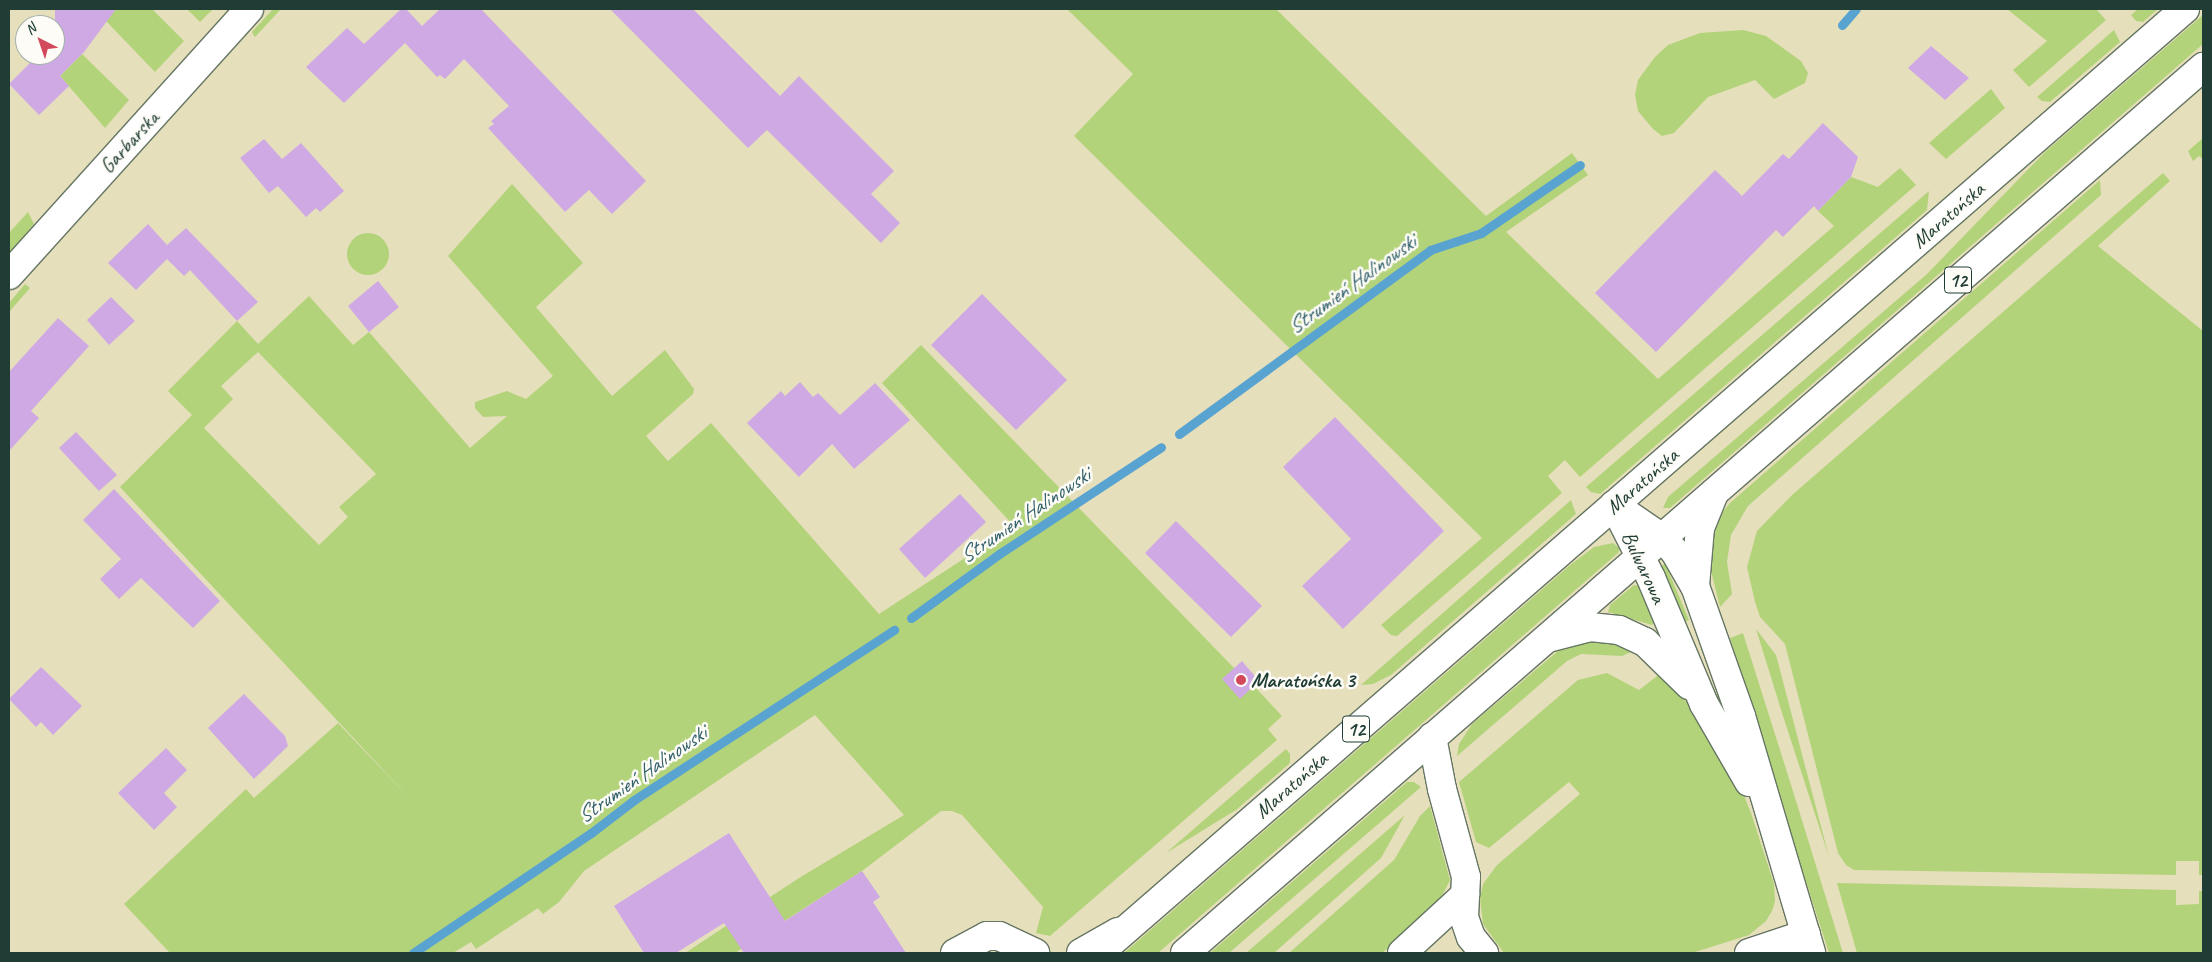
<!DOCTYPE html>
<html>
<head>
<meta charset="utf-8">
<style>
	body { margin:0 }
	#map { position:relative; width:2212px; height:962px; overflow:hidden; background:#e6dfbb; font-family:Caveat,sans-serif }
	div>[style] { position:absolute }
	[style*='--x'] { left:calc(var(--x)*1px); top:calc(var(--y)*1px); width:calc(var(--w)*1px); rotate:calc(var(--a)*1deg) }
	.green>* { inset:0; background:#b3d37b }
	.round { border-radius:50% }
	.stream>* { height:9px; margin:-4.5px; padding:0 4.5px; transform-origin:4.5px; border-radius:4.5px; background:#59a3d1 }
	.building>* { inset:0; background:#cfa9e4 }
	.roads { filter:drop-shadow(1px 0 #657663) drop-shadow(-1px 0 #657663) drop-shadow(0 1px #657663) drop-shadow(0 -1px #657663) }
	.minor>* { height:28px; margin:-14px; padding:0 14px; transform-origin:14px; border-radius:14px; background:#fff }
	.major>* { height:28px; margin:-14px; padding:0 14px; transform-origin:14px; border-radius:14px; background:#fff }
	.dots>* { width:14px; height:14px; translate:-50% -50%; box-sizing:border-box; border:2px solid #fdfcf7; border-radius:50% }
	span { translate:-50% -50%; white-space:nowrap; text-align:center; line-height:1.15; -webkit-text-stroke:5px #fdfcf7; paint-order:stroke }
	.shield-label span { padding:1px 4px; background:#fdfcf7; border:1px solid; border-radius:4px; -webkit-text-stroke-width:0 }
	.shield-label { font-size:20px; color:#1f3d34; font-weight:700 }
	.street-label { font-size:21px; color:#1f3d34 }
	.poi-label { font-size:21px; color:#1f3d34; font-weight:700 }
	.left { translate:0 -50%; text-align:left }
	.water-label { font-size:22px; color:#33616b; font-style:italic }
	.frame { position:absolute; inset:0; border:10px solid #1f3d34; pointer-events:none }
	.north { position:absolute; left:15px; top:15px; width:50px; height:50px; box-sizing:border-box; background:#fdfcf7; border:1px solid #a4b0a9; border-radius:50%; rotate:319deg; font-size:14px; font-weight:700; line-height:20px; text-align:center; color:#1f3d34 }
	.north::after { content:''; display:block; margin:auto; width:18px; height:22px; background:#d1495b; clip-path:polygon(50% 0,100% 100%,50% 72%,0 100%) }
</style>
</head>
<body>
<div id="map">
	<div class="green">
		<div style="clip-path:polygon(116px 9px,152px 9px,184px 41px,155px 72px,106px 21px)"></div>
		<div style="clip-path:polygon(187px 9px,213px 9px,200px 22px)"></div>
		<div style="clip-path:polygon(273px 9px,281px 9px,255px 37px,252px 32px)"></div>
		<div style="clip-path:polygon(1067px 9px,1276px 9px,1486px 216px,1572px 153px,1588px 175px,1506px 232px,1658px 379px,1834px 226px,1818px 211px,1851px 177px,1878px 187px,1900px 168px,1916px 185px,1580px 477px,1565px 460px,1548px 476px,1562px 493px,1397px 636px,1391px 635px,1381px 625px,1482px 538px,1074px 136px,1133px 74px)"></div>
		<div style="clip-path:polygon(2007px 9px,2096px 9px,2106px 20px,2029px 87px,2013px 70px,2047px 41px)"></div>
		<div style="clip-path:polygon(2138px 9px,2158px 9px,2143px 22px,2136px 21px,2131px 15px)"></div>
		<div style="clip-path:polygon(2203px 15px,2203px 44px,1670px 508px,1663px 508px,1668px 497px,1927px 274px,2045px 152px)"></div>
		<div style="clip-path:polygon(1743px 30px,1766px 36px,1801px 61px,1808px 73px,1805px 83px,1774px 99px,1755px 80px,1708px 97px,1674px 133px,1662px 136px,1653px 129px,1638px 111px,1635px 95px,1638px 80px,1655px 57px,1668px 45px,1700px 33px)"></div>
		<div style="clip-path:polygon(2114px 30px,2120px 42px,2050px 102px,2042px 101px,2037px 97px)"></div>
		<div style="clip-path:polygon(82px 54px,129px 100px,105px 128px,60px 76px)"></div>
		<div style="clip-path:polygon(1991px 89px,2005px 108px,1946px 159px,1929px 143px)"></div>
		<div style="clip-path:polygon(2203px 138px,2203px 159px,2199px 156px,2193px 161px,2188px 151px)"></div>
		<div style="clip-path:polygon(2163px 173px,2170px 181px,2098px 246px,2203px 331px,2203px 875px,2199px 875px,2199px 861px,2176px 861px,2176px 875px,1854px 870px,1846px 865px,1838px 853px,1785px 644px,1760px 617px,1755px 602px,1747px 567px,1757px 531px,1792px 495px)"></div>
		<div style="clip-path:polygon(2100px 180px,2101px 195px,1748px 506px,1731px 535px,1727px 562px,1732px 594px,1720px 607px,1711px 571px,1712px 540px,1721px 514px,1730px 503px)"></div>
		<div style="clip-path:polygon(evenodd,512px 184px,583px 263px,536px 307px,612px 396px,665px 350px,694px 389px,693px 394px,646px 436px,668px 461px,711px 423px,879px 614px,1014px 526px,882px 383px,921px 345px,1234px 668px,1240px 698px,1254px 686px,1282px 716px,1268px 729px,1277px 740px,1050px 936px,1036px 933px,1043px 907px,962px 815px,952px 811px,941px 811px,862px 871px,735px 953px,685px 953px,799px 878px,904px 815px,815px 715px,584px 871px,559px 902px,543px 914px,538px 908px,476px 949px,471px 942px,453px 953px,170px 953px,124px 904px,246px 789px,254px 798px,338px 723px,413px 802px,120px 487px,192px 415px,168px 391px,237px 321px,258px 344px,309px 296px,353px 345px,369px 332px,470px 448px,507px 416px,483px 417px,475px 408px,475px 402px,507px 391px,526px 399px,553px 376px,448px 256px,512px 184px,258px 352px,376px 474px,339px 507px,348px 517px,319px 545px,204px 428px,233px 399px,221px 386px,258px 352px)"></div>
		<div style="clip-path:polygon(1929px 191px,1927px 210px,1600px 494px,1591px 492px,1586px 487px)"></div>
		<div style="clip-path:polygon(28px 212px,34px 224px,9px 254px,9px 233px)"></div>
		<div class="round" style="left:347px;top:233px;width:42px;height:42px"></div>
		<div style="clip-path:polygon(25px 284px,30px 288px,9px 312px,9px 303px)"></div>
		<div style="clip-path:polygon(1571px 500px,1576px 514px,1391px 675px,1373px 684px,1361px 685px)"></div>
		<div style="clip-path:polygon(1613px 543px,1620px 549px,1618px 553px,1158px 953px,1124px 953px,1569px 566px,1594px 547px)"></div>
		<div style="clip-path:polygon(1665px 563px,1689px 620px,1680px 624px,1661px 567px)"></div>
		<div style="clip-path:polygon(1634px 585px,1640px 586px,1654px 621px,1652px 625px,1608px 612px,1610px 605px)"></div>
		<div style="clip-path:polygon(1756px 629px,1776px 655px,1829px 857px,1783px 716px)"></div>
		<div style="clip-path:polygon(1743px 633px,1792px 788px,1843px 953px,1829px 953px,1788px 826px,1730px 638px)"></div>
		<div style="clip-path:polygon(1608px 639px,1638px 649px,1622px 656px,1581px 654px,1567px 661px,1457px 756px,1459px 744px,1472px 724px,1558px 651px,1576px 642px)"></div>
		<div style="clip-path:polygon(1607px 673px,1639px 690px,1661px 673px,1691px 707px,1740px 786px,1751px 813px,1774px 884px,1775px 901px,1772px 911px,1766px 921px,1749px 935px,1692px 953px,1504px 953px,1483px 924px,1480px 898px,1483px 884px,1497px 865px,1580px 794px,1569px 782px,1489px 848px,1476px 842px,1459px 782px,1578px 680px)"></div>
		<div style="clip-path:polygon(1286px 749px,1290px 754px,1290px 763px,1236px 810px,1166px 853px)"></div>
		<div style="clip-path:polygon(1407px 782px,1414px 782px,1421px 787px,1229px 953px,1210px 953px)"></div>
		<div style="clip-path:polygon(1430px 806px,1450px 880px,1437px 906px,1382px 953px,1289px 953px,1394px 860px,1420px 816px)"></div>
		<div style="clip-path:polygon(1405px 815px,1381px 858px,1274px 953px,1246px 953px)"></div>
		<div style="clip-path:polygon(1837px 883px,2176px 890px,2176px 905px,2199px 904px,2199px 891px,2203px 891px,2203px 953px,1857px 953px)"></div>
	</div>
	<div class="stream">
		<div style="--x:1842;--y:25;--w:21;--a:-49"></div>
		<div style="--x:1179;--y:434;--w:311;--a:-36.2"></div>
		<div style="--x:1430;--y:250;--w:54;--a:-18.4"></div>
		<div style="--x:1481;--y:233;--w:120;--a:-34.5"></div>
		<div style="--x:911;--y:618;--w:109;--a:-36"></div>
		<div style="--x:999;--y:554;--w:194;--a:-33.4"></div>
		<div style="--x:413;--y:953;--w:215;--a:-34"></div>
		<div style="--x:591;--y:833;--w:54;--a:-37.5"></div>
		<div style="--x:634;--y:800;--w:311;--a:-33.2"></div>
	</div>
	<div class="building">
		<div style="clip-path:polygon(55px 9px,116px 9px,84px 52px,60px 76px,69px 86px,39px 115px,9px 84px,38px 55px,55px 55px)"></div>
		<div style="clip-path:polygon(401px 9px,406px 9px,422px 26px,440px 9px,481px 9px,646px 181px,612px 214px,589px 190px,565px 212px,488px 128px,494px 124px,491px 121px,509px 106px,464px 59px,445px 79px,440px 75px,437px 77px,405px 43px,344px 103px,306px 67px,347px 28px,364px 44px)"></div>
		<div style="clip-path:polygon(610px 9px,693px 9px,780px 96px,799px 76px,894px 171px,871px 194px,900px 223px,881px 243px,767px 130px,748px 148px)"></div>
		<div style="clip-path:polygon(1931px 46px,1969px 78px,1945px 100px,1908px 68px)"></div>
		<div style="clip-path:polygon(1823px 123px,1858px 157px,1851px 177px,1818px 211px,1814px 206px,1783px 237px,1776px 230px,1656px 352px,1595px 293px,1715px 170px,1742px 196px,1783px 154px,1789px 159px)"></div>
		<div style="clip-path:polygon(264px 139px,282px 159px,301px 143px,344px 191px,320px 212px,316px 208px,306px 217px,278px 186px,269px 193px,240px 158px)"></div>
		<div style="clip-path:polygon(148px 224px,167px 245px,186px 228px,258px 302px,237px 321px,190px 270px,184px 276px,167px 259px,136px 290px,108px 263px)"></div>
		<div style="clip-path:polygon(378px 281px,399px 307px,369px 332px,348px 306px)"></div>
		<div style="clip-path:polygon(982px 294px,1067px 380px,1016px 430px,931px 345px)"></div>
		<div style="clip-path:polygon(111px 297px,135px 321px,109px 345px,87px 320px)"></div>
		<div style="clip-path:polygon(58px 318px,89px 346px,31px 411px,39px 418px,9px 451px,9px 372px)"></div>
		<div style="clip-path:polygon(800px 382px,813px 397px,818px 393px,840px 415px,875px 383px,910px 420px,854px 469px,832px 444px,799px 477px,747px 423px,781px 391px,785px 396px)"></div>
		<div style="clip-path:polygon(1335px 417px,1444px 531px,1343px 629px,1302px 586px,1351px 539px,1283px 467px)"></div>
		<div style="clip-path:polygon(76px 432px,117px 475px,99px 491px,59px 448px)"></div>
		<div style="clip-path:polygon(114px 489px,220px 601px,193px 628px,141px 578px,119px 599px,100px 579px,121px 559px,83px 520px)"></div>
		<div style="clip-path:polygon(960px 494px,986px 522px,925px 578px,899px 549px)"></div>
		<div style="clip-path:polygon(1176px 521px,1262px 606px,1231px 637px,1145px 553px)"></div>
		<div style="clip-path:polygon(1242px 661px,1259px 681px,1240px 699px,1222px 679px)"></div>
		<div style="clip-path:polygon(41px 667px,82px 706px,53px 735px,41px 722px,36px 727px,9px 699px)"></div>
		<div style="clip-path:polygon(244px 694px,285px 736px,288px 746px,254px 779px,208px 728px)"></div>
		<div style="clip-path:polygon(166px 748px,187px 770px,164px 793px,177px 807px,154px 830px,118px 793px)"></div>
		<div style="clip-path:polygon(729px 833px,785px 921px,862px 871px,880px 897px,873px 902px,906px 953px,744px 953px,724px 923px,676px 953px,644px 953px,614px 906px)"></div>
	</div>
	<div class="roads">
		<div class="minor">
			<div style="--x:9;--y:275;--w:358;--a:-47.9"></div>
			<div style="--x:1614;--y:505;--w:58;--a:34.5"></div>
			<div style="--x:1662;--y:538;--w:19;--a:47"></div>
			<div style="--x:1675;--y:552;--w:39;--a:60"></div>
			<div style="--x:1695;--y:586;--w:138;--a:70.5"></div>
			<div style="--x:1741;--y:716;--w:247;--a:73.5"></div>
			<div style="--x:1614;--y:505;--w:82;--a:63.1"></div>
			<div style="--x:1651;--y:578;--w:137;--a:67.2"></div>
			<div style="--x:1704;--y:704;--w:90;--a:60"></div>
			<div style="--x:1695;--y:586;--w:58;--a:-85.1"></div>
			<div style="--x:1700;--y:528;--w:38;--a:-68"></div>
			<div style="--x:1548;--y:638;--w:43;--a:-14.7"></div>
			<div style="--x:1590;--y:627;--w:29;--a:6"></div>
			<div style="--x:1619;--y:630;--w:29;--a:25"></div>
			<div style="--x:1645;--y:642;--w:62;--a:44.3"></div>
			<div style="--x:1432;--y:737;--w:53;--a:79.1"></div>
			<div style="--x:1442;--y:789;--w:91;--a:74.7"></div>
			<div style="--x:1466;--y:877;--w:40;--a:92.9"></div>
			<div style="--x:1464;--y:917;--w:21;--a:71"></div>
			<div style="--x:1471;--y:937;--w:21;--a:51"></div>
			<div style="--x:955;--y:953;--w:36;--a:-28"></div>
			<div style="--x:987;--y:936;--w:12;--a:0"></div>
			<div style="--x:999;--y:936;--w:40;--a:25"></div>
			<div style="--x:1081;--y:953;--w:43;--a:-29.6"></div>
			<div style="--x:1402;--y:953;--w:86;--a:-42.6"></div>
			<div style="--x:1749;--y:953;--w:60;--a:-18.4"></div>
		</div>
		<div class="major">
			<div style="--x:1099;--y:953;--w:1439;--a:-41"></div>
			<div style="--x:1185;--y:953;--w:1350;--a:-41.03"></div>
		</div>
	</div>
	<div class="dots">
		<div style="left:1241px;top:680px;background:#d1495b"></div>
	</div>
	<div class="shield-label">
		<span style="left:1958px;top:280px">12</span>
		<span style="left:1356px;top:729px">12</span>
	</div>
	<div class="street-label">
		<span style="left:129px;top:142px;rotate:-48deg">Garbarska</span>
		<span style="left:1948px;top:215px;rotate:-41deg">Maratońska</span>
		<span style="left:1642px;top:481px;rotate:-41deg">Maratońska</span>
		<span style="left:1644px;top:567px;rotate:65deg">Bulwarowa</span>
		<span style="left:1291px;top:785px;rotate:-41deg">Maratońska</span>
	</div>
	<div class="poi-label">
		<span class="left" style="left:1251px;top:680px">Maratońska 3</span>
	</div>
	<div class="water-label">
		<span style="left:1352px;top:285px;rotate:-36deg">Strumień Halinowski</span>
		<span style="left:1025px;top:516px;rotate:-34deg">Strumień Halinowski</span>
		<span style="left:642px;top:775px;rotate:-35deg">Strumień Halinowski</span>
	</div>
	<div class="frame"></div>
	<div class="north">N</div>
</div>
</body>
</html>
